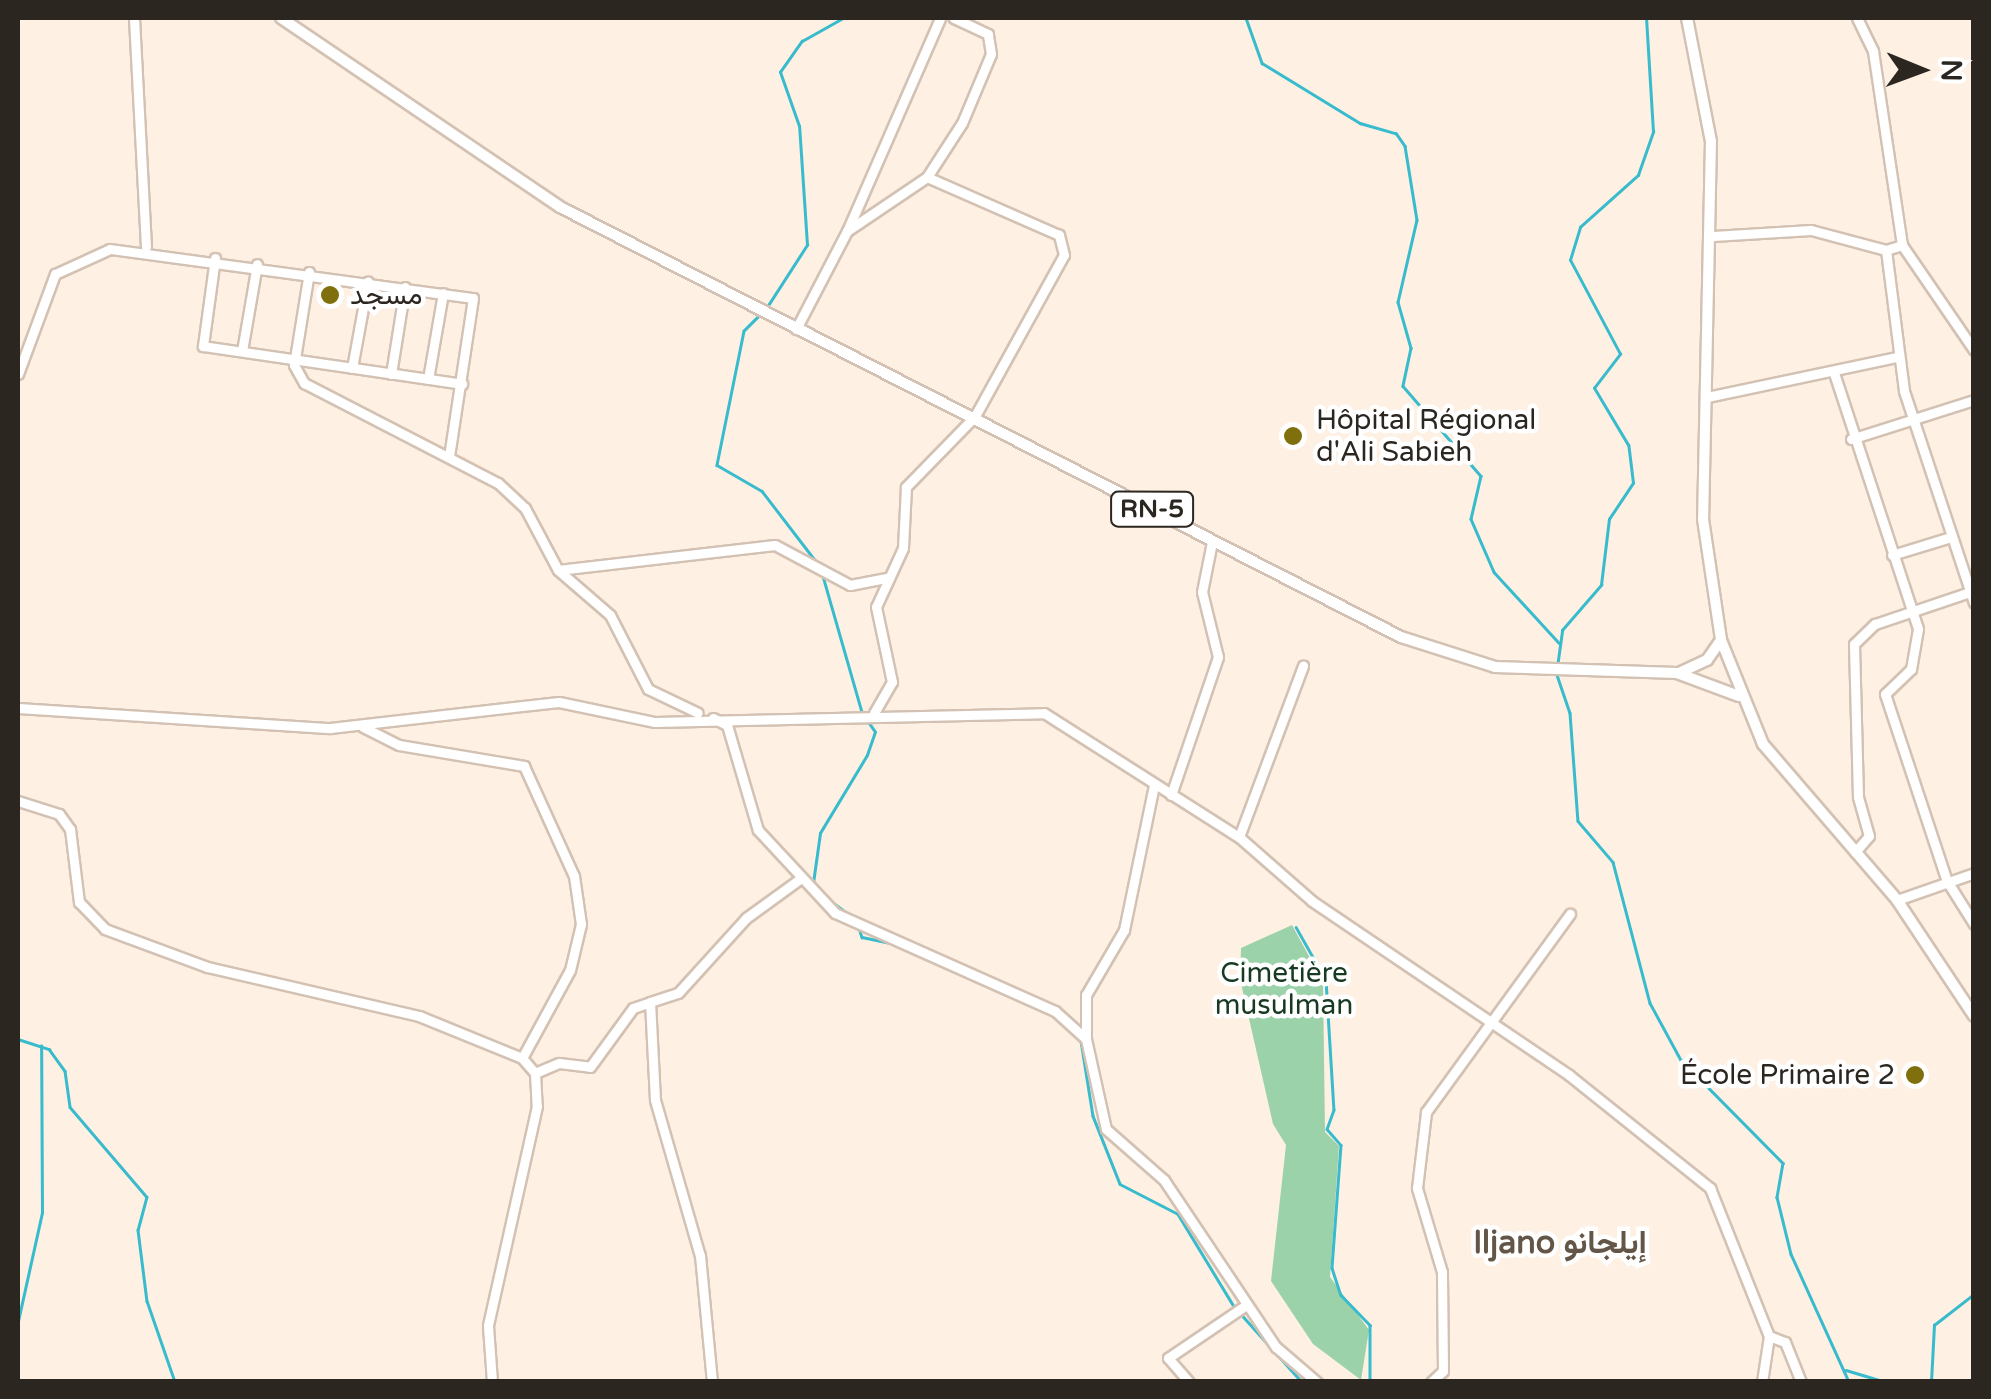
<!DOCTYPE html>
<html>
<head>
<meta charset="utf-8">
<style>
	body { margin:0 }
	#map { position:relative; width:1991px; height:1399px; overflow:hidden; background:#fef0e3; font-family:"Varela Round",Vazirmatn,sans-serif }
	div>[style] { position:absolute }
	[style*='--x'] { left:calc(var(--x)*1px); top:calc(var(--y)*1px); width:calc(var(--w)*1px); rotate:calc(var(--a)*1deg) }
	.green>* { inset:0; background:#9cd2aa }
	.stream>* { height:2.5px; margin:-1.25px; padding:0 1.25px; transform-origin:1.25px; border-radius:1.25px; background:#37bbcd }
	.roads { filter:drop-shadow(2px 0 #d3c2b3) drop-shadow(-2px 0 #d3c2b3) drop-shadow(0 2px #d3c2b3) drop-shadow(0 -2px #d3c2b3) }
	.minor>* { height:9px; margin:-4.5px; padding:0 4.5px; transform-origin:4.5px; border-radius:4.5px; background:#fff }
	.major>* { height:10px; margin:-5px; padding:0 5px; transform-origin:5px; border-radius:5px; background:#fff }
	.dots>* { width:28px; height:28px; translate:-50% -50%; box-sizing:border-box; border:5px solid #fff; border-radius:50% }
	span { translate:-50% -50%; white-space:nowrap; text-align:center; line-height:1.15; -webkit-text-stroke:9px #fff; paint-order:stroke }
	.shield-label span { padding:2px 8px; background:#fff; border:2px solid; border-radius:8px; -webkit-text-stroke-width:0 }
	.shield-label { font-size:25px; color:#2c2620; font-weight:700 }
	.poi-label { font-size:28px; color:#2c2620 }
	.left { translate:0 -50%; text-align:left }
	.right { translate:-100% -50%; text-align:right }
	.park-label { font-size:28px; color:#183a23 }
	.quarter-label { font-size:32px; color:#635547; font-weight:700 }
	.frame { position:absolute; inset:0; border:20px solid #2c2620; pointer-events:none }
	.north { position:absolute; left:1871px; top:20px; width:100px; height:100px; -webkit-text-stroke:8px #fff; paint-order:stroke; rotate:91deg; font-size:28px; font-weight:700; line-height:40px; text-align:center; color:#2c2620 }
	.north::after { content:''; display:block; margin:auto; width:35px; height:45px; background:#2c2620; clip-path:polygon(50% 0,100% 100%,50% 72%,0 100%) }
</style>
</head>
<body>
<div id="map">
	<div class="green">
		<div style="clip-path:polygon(1292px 925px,1323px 982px,1325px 1132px,1339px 1146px,1330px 1277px,1369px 1330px,1361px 1380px,1313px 1344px,1271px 1281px,1286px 1145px,1273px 1124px,1240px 979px,1241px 948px)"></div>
	</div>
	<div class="stream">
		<div style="--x:1246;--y:18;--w:48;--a:70.4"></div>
		<div style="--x:1262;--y:63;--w:115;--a:31.5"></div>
		<div style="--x:1360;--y:123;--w:37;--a:16"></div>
		<div style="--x:1396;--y:133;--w:16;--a:55"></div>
		<div style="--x:1405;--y:146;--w:75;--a:80.8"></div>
		<div style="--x:1417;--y:220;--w:84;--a:103"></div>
		<div style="--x:1398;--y:302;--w:48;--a:74.2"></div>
		<div style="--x:1411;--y:348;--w:39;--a:102"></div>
		<div style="--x:1403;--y:386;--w:119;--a:49.1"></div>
		<div style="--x:1481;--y:476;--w:44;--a:103.1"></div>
		<div style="--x:1471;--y:519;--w:58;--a:66.5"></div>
		<div style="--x:1494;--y:572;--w:96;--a:47.5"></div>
		<div style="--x:767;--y:307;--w:74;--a:-57.2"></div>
		<div style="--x:807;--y:245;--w:119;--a:-93.8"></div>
		<div style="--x:799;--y:126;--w:57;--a:-109.4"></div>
		<div style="--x:780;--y:72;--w:38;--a:-55"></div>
		<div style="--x:802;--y:41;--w:47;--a:-29.3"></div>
		<div style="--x:762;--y:313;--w:25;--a:135"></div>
		<div style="--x:744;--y:331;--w:137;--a:101.4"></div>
		<div style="--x:717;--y:465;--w:52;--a:30"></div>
		<div style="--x:762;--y:491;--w:92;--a:52.5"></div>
		<div style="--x:823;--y:576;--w:141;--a:74"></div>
		<div style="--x:1557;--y:667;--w:37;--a:-82"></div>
		<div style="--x:1562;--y:630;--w:60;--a:-49.1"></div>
		<div style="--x:1601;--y:585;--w:66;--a:-83.1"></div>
		<div style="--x:1609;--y:519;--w:43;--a:-56.3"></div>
		<div style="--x:1633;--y:483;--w:38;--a:-97"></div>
		<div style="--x:1628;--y:445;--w:66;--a:-120.8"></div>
		<div style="--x:1594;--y:388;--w:43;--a:-52.6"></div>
		<div style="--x:1620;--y:354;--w:106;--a:-118"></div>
		<div style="--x:1570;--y:260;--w:34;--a:-73"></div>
		<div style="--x:1580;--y:227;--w:78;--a:-41.9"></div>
		<div style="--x:1638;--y:175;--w:46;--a:-70.8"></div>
		<div style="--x:1653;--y:132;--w:114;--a:-93.5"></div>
		<div style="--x:1557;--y:675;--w:40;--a:71.1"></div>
		<div style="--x:1570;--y:713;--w:108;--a:85.8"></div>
		<div style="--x:1578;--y:821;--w:54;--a:49.5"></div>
		<div style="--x:1613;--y:862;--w:146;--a:75.3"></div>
		<div style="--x:1650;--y:1003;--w:65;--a:61.5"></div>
		<div style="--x:1681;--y:1060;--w:145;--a:45.3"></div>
		<div style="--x:1783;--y:1163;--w:35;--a:100"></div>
		<div style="--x:1777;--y:1197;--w:59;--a:76.2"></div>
		<div style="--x:1791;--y:1254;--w:141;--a:65.6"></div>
		<div style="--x:813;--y:883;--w:50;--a:-82"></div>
		<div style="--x:820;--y:833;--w:91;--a:-58.9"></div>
		<div style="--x:867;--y:755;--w:24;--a:-71"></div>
		<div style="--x:875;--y:732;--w:16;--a:-125"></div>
		<div style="--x:828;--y:899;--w:27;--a:36"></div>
		<div style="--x:858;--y:925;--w:13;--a:72"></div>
		<div style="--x:862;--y:937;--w:30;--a:12"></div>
		<div style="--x:1296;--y:927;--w:61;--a:60.5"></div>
		<div style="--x:1326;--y:980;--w:130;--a:86.5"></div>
		<div style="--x:1334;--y:1110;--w:20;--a:110"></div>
		<div style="--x:1327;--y:1129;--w:21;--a:49"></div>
		<div style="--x:1341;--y:1145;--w:123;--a:94.2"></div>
		<div style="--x:1332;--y:1268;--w:28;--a:72"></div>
		<div style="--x:1341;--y:1295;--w:42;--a:46"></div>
		<div style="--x:1370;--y:1325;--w:57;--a:90"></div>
		<div style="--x:990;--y:986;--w:41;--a:25.9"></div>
		<div style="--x:18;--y:1039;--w:33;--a:18"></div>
		<div style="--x:49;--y:1049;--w:27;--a:54"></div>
		<div style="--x:65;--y:1071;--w:36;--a:82"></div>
		<div style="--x:70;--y:1107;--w:118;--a:49.5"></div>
		<div style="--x:147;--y:1197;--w:34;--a:105"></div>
		<div style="--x:138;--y:1230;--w:72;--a:82.8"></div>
		<div style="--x:147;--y:1301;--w:86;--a:70.9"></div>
		<div style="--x:1081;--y:1041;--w:76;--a:80.9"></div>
		<div style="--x:1093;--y:1116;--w:73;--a:68.3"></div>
		<div style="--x:1120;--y:1184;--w:65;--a:27.3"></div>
		<div style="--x:1178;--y:1214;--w:110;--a:58.8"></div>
		<div style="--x:1241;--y:1314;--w:91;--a:48.1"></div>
		<div style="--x:18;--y:1321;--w:111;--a:-77.5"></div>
		<div style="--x:42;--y:1213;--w:167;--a:-90.3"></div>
		<div style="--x:1846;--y:1370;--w:42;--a:16.7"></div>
		<div style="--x:1931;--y:1382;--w:57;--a:-87"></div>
		<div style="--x:1934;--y:1325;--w:51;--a:-37.8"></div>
	</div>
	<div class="roads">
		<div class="minor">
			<div style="--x:134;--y:18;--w:229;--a:87"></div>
			<div style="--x:1857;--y:18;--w:37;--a:64"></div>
			<div style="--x:1873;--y:51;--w:196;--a:81.5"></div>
			<div style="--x:848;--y:229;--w:230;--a:-66.4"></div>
			<div style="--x:1713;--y:236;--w:98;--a:-3.5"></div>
			<div style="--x:1811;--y:230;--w:78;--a:14.9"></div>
			<div style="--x:1886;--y:250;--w:17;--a:-17"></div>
			<div style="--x:1902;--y:245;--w:127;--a:55.6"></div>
			<div style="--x:1886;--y:250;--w:142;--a:82.7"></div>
			<div style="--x:1904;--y:391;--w:223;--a:71.7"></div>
			<div style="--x:215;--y:258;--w:89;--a:97.8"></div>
			<div style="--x:203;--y:346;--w:262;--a:8.3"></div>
			<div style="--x:309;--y:272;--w:94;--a:99.2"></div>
			<div style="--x:294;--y:365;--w:21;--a:61"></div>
			<div style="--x:304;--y:383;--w:218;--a:27.3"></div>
			<div style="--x:498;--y:483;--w:37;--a:43"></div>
			<div style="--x:525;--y:508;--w:70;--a:62"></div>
			<div style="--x:558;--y:570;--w:69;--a:40.9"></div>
			<div style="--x:610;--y:615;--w:83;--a:62.8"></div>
			<div style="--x:648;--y:689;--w:55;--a:25.6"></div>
			<div style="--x:796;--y:329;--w:110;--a:-62.5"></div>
			<div style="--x:847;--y:231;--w:97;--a:-34"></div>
			<div style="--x:927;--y:177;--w:64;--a:-57.1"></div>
			<div style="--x:962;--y:123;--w:75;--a:-67.2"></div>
			<div style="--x:991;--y:54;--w:20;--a:-99"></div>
			<div style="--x:988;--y:34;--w:38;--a:-155"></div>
			<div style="--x:242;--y:351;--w:88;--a:-80.2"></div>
			<div style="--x:352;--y:368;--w:88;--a:-79.6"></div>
			<div style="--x:1834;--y:373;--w:269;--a:71.8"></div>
			<div style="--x:1918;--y:629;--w:41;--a:99.9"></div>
			<div style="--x:1911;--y:669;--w:36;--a:136"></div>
			<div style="--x:1885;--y:694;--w:197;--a:71.7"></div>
			<div style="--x:1947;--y:881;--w:51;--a:57.9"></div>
			<div style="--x:18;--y:374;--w:107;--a:-69.7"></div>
			<div style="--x:55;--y:274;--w:60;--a:-24.4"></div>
			<div style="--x:110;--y:249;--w:366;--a:7.7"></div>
			<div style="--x:473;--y:298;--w:161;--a:98.6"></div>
			<div style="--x:391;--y:374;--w:88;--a:-80.9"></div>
			<div style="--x:428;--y:379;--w:87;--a:-80.1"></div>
			<div style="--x:1707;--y:397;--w:193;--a:-11.9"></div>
			<div style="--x:1851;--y:439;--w:129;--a:-17.6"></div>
			<div style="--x:1892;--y:555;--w:62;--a:-17"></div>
			<div style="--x:558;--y:570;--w:218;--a:-6.6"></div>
			<div style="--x:775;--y:545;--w:85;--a:28.1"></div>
			<div style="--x:850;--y:585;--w:36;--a:-11"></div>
			<div style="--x:18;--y:708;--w:313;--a:3.7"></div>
			<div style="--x:330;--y:728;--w:230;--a:-6.5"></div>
			<div style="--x:559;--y:702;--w:98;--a:11.8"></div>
			<div style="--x:655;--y:722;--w:389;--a:-1.3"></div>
			<div style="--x:1044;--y:713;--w:231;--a:32.5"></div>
			<div style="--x:1239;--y:837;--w:97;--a:41.2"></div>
			<div style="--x:1312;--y:901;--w:310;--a:34.1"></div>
			<div style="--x:1569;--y:1075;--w:181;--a:38.7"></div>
			<div style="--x:1710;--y:1188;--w:159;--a:68.3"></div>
			<div style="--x:1769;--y:1336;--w:47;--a:98.7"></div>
			<div style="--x:874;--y:713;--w:36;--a:-60"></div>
			<div style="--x:892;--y:682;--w:77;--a:-102"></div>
			<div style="--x:876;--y:607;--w:65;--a:-65.4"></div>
			<div style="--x:903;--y:548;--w:61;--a:-87.2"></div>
			<div style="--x:906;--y:487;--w:99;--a:-45.8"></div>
			<div style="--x:975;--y:416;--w:184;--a:-61.1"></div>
			<div style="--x:1064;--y:255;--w:21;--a:-104"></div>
			<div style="--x:1059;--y:235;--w:144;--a:-156.3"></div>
			<div style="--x:713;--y:718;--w:16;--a:27"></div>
			<div style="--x:727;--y:725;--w:109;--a:73.6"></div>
			<div style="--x:758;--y:830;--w:113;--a:47.1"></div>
			<div style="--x:835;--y:913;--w:241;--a:24"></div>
			<div style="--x:1055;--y:1011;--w:42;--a:42.1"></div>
			<div style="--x:1086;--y:1039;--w:44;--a:-90"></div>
			<div style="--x:1086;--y:995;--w:75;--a:-59.7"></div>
			<div style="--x:1124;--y:930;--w:148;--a:-78.3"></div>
			<div style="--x:363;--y:727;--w:40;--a:26.6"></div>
			<div style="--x:399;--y:745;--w:127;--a:9.5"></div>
			<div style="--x:524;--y:766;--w:121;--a:65.6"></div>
			<div style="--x:574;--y:876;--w:49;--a:81.7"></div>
			<div style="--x:581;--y:924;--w:47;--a:103.4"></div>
			<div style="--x:570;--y:970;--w:100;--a:118.6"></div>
			<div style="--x:522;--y:1058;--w:20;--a:49"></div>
			<div style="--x:535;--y:1073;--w:33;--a:87"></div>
			<div style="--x:537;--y:1106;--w:225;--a:102.6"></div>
			<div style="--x:488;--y:1326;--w:56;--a:85.9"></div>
			<div style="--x:1171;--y:795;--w:146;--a:-71.2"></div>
			<div style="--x:1218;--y:657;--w:67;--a:-103.8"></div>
			<div style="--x:1202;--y:592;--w:51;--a:-78.7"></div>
			<div style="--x:18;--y:801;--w:43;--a:17.6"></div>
			<div style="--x:59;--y:814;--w:19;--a:54"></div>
			<div style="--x:70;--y:829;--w:74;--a:83"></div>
			<div style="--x:79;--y:902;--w:37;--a:46"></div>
			<div style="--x:105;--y:929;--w:109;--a:20.4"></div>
			<div style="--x:207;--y:967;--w:218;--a:13"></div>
			<div style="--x:419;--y:1016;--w:111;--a:22.2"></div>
			<div style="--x:1239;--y:837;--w:183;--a:-69.5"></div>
			<div style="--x:1855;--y:852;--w:21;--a:-49"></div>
			<div style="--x:1869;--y:836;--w:41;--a:-105.8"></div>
			<div style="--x:1858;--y:797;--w:153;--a:-91.5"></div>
			<div style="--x:1854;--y:644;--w:29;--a:-44"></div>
			<div style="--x:1875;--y:624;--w:100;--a:-18.6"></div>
			<div style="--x:1897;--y:900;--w:82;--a:-19.3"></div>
			<div style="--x:1086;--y:1039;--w:92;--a:77.5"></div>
			<div style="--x:1106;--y:1129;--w:77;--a:41.3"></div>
			<div style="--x:1164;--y:1180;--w:201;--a:56.2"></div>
			<div style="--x:1276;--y:1347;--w:54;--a:40.5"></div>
			<div style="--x:535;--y:1073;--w:26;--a:-23"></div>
			<div style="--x:559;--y:1063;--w:31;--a:7"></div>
			<div style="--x:590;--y:1067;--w:73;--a:-53.9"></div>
			<div style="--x:633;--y:1008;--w:18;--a:-19"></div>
			<div style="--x:1769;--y:1336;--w:17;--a:21"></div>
			<div style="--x:1785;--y:1342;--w:43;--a:68.2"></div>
			<div style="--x:712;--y:1382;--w:127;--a:-95.4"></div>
			<div style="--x:700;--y:1256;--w:162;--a:-106.1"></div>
			<div style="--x:655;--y:1100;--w:98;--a:-92.9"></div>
			<div style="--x:650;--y:1002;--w:29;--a:-18"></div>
			<div style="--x:678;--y:993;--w:101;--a:-47.8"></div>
			<div style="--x:746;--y:918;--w:68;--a:-36"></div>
			<div style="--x:1189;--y:1382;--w:32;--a:-131"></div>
			<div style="--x:1168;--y:1358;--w:94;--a:-34.2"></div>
			<div style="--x:1431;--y:1382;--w:16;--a:-43"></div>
			<div style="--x:1443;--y:1371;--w:99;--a:-90.6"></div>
			<div style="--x:1442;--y:1272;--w:88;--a:-106.6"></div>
			<div style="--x:1417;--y:1188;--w:77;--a:-83.2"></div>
			<div style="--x:1426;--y:1112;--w:245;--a:-54"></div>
		</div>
		<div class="major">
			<div style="--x:281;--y:18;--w:337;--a:34.1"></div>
			<div style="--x:560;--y:207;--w:945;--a:27.08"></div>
			<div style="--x:1401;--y:637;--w:99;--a:17.7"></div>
			<div style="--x:1495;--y:667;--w:182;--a:1.9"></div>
			<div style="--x:1677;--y:673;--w:66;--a:20.4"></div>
			<div style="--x:1687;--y:18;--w:125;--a:79"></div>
			<div style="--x:1711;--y:141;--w:378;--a:91.2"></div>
			<div style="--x:1703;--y:519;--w:122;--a:81.5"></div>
			<div style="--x:1721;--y:640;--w:112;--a:68"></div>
			<div style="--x:1763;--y:744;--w:206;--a:49.3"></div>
			<div style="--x:1897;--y:900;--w:139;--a:56.4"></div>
			<div style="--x:1681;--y:672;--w:29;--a:-25"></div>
			<div style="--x:1707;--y:660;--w:24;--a:-55"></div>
		</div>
	</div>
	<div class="dots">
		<div style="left:330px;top:295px;background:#7f6f0d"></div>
		<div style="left:1293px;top:436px;background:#7f6f0d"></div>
		<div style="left:1915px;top:1075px;background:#7f6f0d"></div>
	</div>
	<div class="shield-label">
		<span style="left:1152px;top:509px">RN-5</span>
	</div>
	<div class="poi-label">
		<span class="left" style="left:350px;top:295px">مسجد</span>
		<span class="left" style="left:1316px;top:436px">Hôpital Régional<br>d'Ali Sabieh</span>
		<span class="right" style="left:1895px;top:1075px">École Primaire 2</span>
	</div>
	<div class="park-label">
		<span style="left:1284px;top:989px">Cimetière<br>musulman</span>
	</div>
	<div class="quarter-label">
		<span style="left:1560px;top:1243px">Iljano إيلجانو</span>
	</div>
	<div class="frame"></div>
	<div class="north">N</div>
</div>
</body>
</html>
